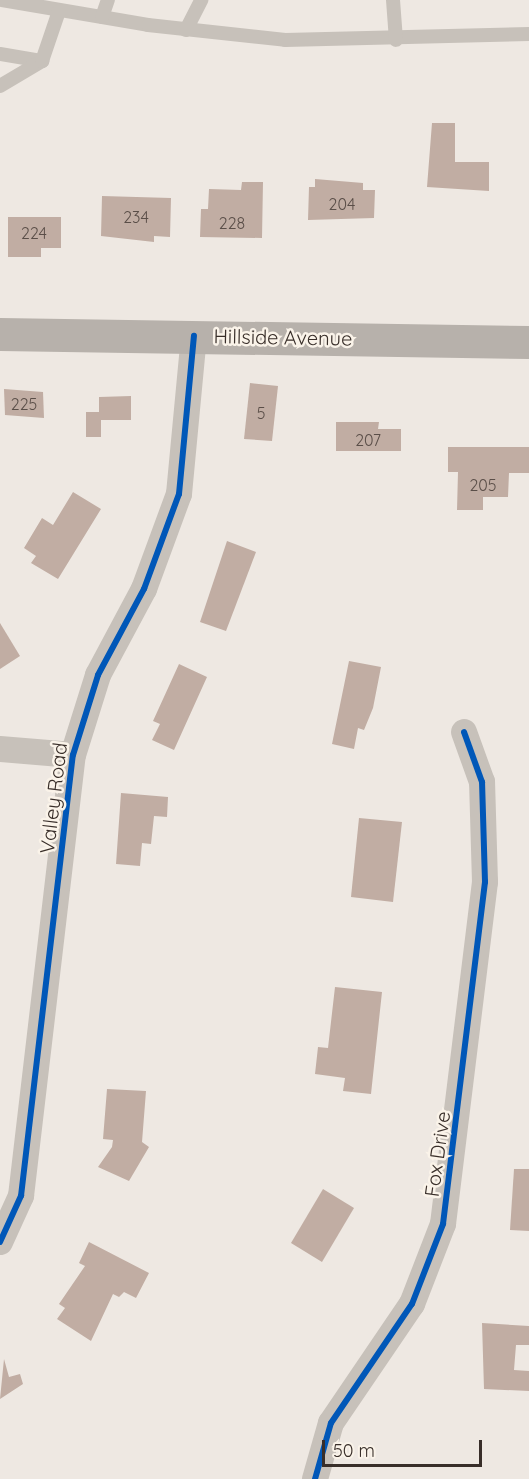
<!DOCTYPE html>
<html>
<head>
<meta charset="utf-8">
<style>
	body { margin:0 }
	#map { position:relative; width:529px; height:1479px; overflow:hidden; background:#eee8e2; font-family:Quicksand,sans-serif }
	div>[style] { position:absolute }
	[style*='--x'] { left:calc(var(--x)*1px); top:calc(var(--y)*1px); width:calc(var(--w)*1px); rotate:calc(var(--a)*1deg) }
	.building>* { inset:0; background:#c1ada3 }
	.service>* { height:14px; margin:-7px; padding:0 7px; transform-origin:7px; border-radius:7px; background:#c7c1ba }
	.minor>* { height:26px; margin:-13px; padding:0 13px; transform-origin:13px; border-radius:13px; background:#c7c1ba }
	.secondary>* { height:33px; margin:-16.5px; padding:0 16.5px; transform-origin:16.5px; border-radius:16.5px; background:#b7b1ab }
	.cycleway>* { height:6px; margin:-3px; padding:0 3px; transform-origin:3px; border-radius:3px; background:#0057b8 }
	span { translate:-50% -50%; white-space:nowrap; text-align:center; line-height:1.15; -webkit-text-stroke:5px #faf3e9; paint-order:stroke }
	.number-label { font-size:16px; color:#5a4e48 }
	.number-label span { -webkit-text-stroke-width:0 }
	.street-label { font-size:20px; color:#382e29 }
	.scale { position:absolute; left:322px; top:1440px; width:160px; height:27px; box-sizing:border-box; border:3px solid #382e29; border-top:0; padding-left:8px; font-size:18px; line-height:21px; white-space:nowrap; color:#382e29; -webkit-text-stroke:4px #faf3e9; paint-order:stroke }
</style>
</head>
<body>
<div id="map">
	<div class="building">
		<div style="clip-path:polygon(432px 123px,455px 123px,455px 162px,489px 162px,489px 191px,427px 187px)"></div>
		<div style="clip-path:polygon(315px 179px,363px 183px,363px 190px,375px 190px,374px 218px,308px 220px,309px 187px,315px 187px)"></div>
		<div style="clip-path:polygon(242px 182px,263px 182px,262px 238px,200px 237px,201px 209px,208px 209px,209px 189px,241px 190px)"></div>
		<div style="clip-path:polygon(102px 196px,171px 198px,170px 237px,154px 236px,154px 242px,101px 236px)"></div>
		<div style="clip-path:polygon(8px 217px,61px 217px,61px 248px,41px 248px,41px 257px,8px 257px)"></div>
		<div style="clip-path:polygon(250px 383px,278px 386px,272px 441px,244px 439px)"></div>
		<div style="clip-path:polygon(4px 389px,43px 392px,44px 418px,5px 415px)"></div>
		<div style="clip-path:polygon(131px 396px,131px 420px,101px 420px,101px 437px,86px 437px,86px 412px,99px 412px,99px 397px)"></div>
		<div style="clip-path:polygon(336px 422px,379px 422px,378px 429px,401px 429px,401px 451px,336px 451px)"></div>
		<div style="clip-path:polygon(448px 447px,529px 447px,529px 473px,509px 473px,508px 497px,483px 497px,483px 510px,457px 510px,458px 472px,448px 472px)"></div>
		<div style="clip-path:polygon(73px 492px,101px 509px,58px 579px,31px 563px,36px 556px,24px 548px,42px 518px,53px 525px)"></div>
		<div style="clip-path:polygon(227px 541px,256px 552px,226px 631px,200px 622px)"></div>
		<div style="clip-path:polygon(0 623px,20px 656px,0 669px)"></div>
		<div style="clip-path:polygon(349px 661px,381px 667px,373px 708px,364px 730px,358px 728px,354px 749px,332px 744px)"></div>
		<div style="clip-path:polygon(179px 664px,207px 677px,174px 750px,152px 740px,160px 724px,153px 721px)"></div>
		<div style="clip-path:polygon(121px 793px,168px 797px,167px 817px,154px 816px,151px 844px,142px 843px,140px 866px,116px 864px)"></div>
		<div style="clip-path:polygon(359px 818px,402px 822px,393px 902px,351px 897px)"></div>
		<div style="clip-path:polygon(335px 987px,382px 992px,371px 1094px,343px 1091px,345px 1078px,315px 1074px,318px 1047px,328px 1048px)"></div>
		<div style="clip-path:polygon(107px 1089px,146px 1091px,142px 1142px,149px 1147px,129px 1181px,98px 1167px,112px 1147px,113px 1140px,103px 1139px)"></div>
		<div style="clip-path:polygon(514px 1169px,529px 1169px,529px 1231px,510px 1230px)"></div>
		<div style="clip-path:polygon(323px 1189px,354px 1208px,322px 1262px,291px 1243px)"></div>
		<div style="clip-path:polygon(89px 1242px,149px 1273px,136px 1298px,124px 1292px,119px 1297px,113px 1294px,91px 1341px,57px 1319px,65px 1308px,59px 1304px,85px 1266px,79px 1263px)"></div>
		<div style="clip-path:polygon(482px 1323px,529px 1326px,529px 1345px,516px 1345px,514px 1370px,529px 1371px,529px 1391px,484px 1389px)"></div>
		<div style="clip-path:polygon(4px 1359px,9px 1377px,20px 1374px,23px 1384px,0 1399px)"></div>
	</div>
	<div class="service">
		<div style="--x:2;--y:0;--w:148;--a:9.7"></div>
		<div style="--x:148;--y:25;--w:138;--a:6.2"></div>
		<div style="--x:285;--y:40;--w:244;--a:-1.4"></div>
		<div style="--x:393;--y:0;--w:40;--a:85.7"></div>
		<div style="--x:102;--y:17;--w:18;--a:-71"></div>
		<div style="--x:186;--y:30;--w:34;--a:-63"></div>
		<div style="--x:0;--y:54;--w:43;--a:9.5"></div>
		<div style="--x:0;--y:86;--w:49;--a:-30.8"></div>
		<div style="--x:42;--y:61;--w:53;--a:-71.2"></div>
	</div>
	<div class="minor">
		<div style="--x:0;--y:749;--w:73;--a:4.7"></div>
		<div style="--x:0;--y:1242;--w:51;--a:-65.5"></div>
		<div style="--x:21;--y:1196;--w:444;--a:-83.3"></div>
		<div style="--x:73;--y:755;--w:84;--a:-72.6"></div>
		<div style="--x:98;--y:675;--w:98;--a:-61.9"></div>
		<div style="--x:144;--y:589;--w:101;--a:-69.8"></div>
		<div style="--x:179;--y:494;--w:159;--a:-84.6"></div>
		<div style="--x:315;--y:1479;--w:58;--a:-74.1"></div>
		<div style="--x:331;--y:1423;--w:144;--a:-55.8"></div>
		<div style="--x:412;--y:1304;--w:86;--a:-68.8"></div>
		<div style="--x:443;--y:1224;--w:345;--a:-83"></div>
		<div style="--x:485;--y:882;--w:100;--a:-91.7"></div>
		<div style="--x:482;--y:782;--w:53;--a:-109.8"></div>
	</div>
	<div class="secondary">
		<div style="--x:0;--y:334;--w:529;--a:0.87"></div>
	</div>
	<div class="cycleway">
		<div style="--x:0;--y:1242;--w:51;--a:-65.5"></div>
		<div style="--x:21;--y:1196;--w:444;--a:-83.3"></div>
		<div style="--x:73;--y:755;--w:84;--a:-72.6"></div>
		<div style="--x:98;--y:675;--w:98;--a:-61.9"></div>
		<div style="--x:144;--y:589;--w:101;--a:-69.8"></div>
		<div style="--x:179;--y:494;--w:159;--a:-84.6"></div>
		<div style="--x:315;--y:1479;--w:58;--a:-74.1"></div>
		<div style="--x:331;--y:1423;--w:144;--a:-55.8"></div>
		<div style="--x:412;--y:1304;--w:86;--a:-68.8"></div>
		<div style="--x:443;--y:1224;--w:345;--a:-83"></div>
		<div style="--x:485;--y:882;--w:100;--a:-91.7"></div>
		<div style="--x:482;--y:782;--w:53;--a:-109.8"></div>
	</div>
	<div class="number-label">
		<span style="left:342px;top:204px">204</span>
		<span style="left:136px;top:217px">234</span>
		<span style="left:232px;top:223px">228</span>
		<span style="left:34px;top:233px">224</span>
		<span style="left:24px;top:404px">225</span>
		<span style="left:261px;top:413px">5</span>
		<span style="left:368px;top:440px">207</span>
		<span style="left:483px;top:485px">205</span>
	</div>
	<div class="street-label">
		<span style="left:283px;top:337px;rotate:1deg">Hillside Avenue</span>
		<span style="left:53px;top:798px;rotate:-83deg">Valley Road</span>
		<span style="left:437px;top:1154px;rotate:-82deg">Fox Drive</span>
	</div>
	<div class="scale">50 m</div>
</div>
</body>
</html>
